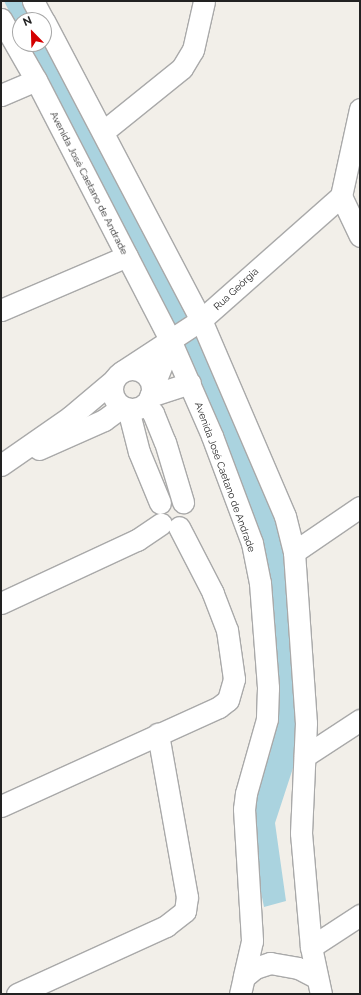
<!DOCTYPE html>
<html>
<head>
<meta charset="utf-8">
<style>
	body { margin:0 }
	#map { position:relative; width:361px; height:995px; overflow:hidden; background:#f2efe9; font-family:Raleway,sans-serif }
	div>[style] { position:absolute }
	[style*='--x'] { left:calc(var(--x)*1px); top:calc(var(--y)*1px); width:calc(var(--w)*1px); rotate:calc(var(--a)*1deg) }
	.water>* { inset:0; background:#aad3df }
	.roads { filter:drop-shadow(1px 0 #a9a9a9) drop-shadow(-1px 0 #a9a9a9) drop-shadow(0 1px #a9a9a9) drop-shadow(0 -1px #a9a9a9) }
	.minor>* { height:21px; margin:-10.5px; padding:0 10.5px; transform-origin:10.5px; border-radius:10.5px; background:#fff }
	.minor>.ring { margin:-10.5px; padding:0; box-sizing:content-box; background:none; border:21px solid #fff; border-radius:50% }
	span { translate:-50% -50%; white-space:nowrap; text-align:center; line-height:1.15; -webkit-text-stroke:4px #fff; paint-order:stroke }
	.street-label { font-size:10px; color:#222 }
	.frame { position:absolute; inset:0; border:2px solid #222; pointer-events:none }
	.north { position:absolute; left:12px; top:12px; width:40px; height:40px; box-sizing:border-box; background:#fff; border:1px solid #a7a7a7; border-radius:50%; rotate:337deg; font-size:11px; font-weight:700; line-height:16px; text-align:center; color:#222 }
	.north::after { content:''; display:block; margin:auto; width:14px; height:18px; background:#d40000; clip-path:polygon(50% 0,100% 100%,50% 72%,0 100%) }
</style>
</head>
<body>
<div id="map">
	<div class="water">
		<div style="clip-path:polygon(4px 1px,26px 1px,37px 20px,20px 20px,20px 33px)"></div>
		<div style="clip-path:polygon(44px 33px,193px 316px,172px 327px,26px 44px,44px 44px)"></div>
		<div style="clip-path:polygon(199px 329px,286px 544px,294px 658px,296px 744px,294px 765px,275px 823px,286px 901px,264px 907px,256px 867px,252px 812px,260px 779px,270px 754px,277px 712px,258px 529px,231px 455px,178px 339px)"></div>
	</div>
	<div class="roads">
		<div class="minor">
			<div style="--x:33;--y:1;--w:21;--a:62"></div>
			<div style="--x:1;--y:19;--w:70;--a:60.2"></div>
			<div style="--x:36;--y:80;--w:295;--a:62.7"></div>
			<div style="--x:171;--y:342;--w:103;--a:66.4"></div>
			<div style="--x:212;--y:436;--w:114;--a:69.5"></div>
			<div style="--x:252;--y:543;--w:41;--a:78.7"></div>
			<div style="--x:260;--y:583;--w:105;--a:85.6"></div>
			<div style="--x:268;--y:688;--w:31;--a:92"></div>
			<div style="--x:267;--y:719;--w:77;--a:105.8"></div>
			<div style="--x:246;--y:793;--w:16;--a:97"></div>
			<div style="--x:244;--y:809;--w:132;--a:86.5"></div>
			<div style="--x:252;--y:941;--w:37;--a:103"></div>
			<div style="--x:44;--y:21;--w:338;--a:62.3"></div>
			<div style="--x:201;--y:320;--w:213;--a:66.8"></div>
			<div style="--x:285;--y:516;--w:37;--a:76"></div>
			<div style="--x:294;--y:552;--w:171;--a:86"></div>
			<div style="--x:306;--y:723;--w:110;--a:92.6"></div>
			<div style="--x:301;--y:833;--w:114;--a:85"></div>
			<div style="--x:311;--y:947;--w:48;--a:78"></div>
			<div style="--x:1;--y:95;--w:38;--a:-23"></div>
			<div style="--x:360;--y:109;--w:89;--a:102.3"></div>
			<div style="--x:341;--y:196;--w:44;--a:64.6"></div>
			<div style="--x:104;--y:131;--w:100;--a:-38.9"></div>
			<div style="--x:182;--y:68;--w:21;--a:-59"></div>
			<div style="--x:193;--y:50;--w:50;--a:-77.3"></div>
			<div style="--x:1;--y:310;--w:137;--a:-23.2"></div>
			<div class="ring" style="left:112px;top:369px;width:19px;height:19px"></div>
			<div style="--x:123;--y:371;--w:93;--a:-33.2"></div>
			<div style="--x:201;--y:320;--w:187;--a:-41.5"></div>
			<div style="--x:152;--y:389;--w:51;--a:-68"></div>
			<div style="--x:150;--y:396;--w:42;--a:-18"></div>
			<div style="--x:145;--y:404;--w:12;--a:48"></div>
			<div style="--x:153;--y:413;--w:31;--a:68"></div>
			<div style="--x:165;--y:442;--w:63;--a:73.3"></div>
			<div style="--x:128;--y:409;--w:44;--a:75.7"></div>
			<div style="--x:139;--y:452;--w:55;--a:67.6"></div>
			<div style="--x:39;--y:449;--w:71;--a:-24"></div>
			<div style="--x:104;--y:420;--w:22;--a:-36"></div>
			<div style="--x:1;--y:465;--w:84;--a:-34.8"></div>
			<div style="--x:70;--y:417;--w:57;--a:-40.1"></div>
			<div style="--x:294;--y:552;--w:80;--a:-34.3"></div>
			<div style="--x:1;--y:603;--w:150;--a:-24.9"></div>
			<div style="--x:137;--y:540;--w:29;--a:-34"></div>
			<div style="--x:305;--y:756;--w:66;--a:-33.2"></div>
			<div style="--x:1;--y:806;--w:239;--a:-24.4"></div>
			<div style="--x:219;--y:707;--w:11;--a:-38"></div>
			<div style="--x:228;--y:700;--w:22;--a:-74"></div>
			<div style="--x:234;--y:679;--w:49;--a:-98.1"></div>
			<div style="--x:227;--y:630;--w:40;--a:-111"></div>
			<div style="--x:213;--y:593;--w:74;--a:-117.3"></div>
			<div style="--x:311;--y:947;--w:59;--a:-33.1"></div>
			<div style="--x:17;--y:994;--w:164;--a:-24.5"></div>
			<div style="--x:166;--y:926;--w:24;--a:-38"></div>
			<div style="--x:185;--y:911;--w:14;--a:-82"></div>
			<div style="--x:187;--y:897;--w:166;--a:-100.1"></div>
			<div style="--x:240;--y:994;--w:17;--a:-77"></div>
			<div style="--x:244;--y:977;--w:14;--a:-39"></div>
			<div style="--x:255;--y:968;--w:16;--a:-18"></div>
			<div style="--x:270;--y:963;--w:28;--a:10"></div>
			<div style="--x:298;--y:968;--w:20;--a:27"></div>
		</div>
	</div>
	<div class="street-label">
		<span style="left:89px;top:183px;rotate:63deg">Avenida José Caetano de Andrade</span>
		<span style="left:236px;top:289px;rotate:-43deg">Rua Geórgia</span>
		<span style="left:225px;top:477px;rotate:70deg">Avenida José Caetano de Andrade</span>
	</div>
	<div class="frame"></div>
	<div class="north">N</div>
</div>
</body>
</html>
